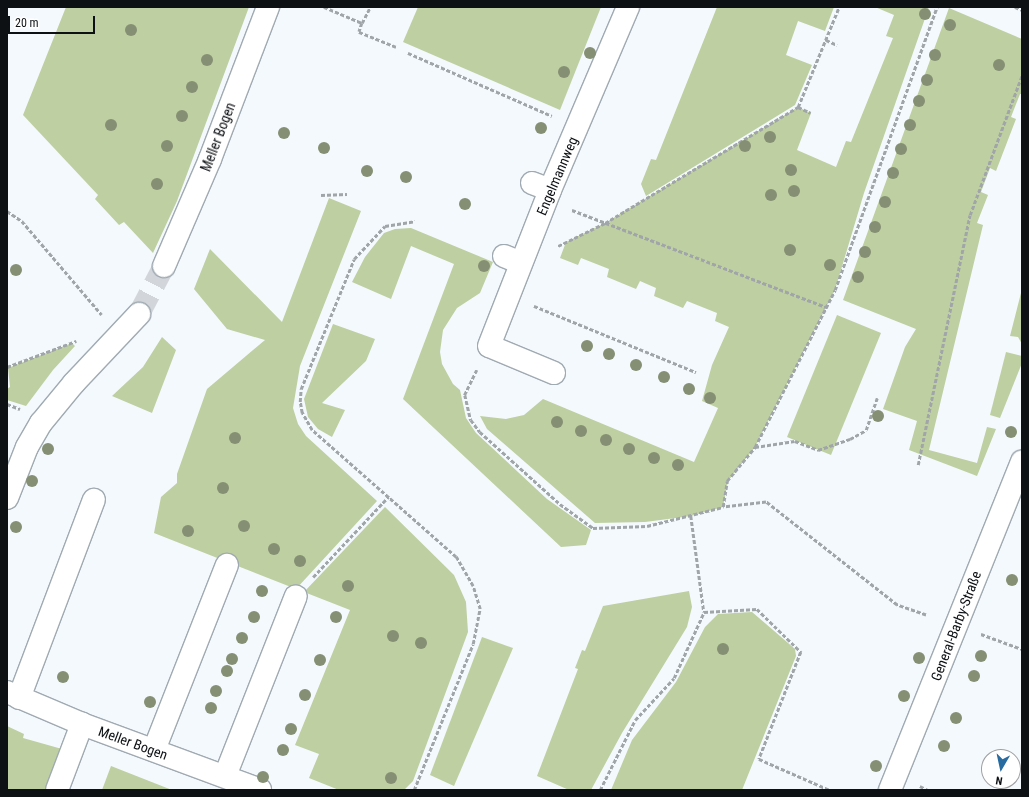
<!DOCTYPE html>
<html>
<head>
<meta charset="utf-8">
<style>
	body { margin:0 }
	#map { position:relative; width:1029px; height:797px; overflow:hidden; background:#f4f9fe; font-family:"Roboto Condensed",sans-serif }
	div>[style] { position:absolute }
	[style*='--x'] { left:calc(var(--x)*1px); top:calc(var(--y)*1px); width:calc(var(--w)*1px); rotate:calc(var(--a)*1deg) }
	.green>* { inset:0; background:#becfa1 }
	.minor-tunnel>* { height:22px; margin-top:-11px; transform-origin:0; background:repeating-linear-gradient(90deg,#d2d6db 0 22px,transparent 0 33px) }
	.path>* { height:2.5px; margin-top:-1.25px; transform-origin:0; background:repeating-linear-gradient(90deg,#a0a5a9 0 4px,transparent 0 6px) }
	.roads { filter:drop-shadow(1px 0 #a0aab1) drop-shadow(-1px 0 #a0aab1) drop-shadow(0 1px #a0aab1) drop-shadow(0 -1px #a0aab1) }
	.minor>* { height:22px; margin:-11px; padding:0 11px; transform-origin:11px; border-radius:11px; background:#fff }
	.trees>* { width:12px; height:12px; margin:-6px; border-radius:50%; background:#858f74 }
	span { translate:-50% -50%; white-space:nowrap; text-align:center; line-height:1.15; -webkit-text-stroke:3px #fff; paint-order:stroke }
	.street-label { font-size:14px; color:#0e1114 }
	.frame { position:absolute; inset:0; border:8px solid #0e1114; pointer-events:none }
	.north { position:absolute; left:981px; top:749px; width:40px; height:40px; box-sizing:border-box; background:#fff; border:1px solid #9fa0a1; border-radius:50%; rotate:189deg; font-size:11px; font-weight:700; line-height:16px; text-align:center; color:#0e1114 }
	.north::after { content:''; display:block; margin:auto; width:14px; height:18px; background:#276ba0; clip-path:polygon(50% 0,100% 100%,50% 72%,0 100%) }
	.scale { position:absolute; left:8px; top:16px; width:87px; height:18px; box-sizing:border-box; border:2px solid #0e1114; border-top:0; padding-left:5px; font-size:12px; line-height:14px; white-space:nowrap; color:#0e1114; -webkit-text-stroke:3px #fff; paint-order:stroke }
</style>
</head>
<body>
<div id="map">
	<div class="green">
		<div style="clip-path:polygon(66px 7px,249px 7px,177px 201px,153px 253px,124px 222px,119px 225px,95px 199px,98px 195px,23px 115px)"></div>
		<div style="clip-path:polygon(418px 7px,601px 7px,560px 110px,403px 42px)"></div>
		<div style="clip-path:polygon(717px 7px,834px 7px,825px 31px,798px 21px,786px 55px,812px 65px,795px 105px,646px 196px,641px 184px,651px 159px,656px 160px)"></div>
		<div style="clip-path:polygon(875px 7px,929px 7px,864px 193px,835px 290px,755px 447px,728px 481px,723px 507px,691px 516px,645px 522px,595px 523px,487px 429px,480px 416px,506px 419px,524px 415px,543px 399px,694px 462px,718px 408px,702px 401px,712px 365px,729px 327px,715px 321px,717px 313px,687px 301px,683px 308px,654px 296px,656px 288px,640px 281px,636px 289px,607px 277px,609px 269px,581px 258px,578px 265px,560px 258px,566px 242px,605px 223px,798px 107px,811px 113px,797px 150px,836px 167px,846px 141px,851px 142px,893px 38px,886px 36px,894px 15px)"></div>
		<div style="clip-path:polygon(949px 8px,1022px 39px,1022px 94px,1020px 94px,1011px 117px,1016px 119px,996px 171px,990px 168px,981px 192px,988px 195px,977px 223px,983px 225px,929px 450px,977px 463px,987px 427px,996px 429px,977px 476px,909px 450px,917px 421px,883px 409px,905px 347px,916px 329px,843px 300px)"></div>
		<div style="clip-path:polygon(329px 198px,361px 211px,300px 366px,293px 408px,298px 424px,306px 436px,377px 501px,296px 589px,154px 533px,161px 497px,177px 483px,177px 474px,207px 389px,265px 340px,227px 329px,194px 289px,210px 249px,282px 322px)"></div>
		<div style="clip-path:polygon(411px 228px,493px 262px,480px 293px,457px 308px,443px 330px,440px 352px,442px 364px,453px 384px,460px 390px,466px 418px,476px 433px,547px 499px,591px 530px,586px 545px,561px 547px,403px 399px,454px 264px,411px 246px,391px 299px,352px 282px,365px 257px,384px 233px,395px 229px)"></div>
		<div style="clip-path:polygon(1022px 289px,1022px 344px,1018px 337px,1010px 336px)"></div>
		<div style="clip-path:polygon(837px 315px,881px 333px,831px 455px,787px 437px)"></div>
		<div style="clip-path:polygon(333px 324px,375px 339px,366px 361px,322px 403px,345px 410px,332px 437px,318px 429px,308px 417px,304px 399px)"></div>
		<div style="clip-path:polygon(162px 337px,176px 350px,152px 413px,112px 396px,143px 367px)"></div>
		<div style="clip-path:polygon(72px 343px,75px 346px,53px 370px,26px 406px,7px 400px,7px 389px,10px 387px,8px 368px)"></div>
		<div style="clip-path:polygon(1006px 352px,1022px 356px,1022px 363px,1000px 418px,990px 415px)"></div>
		<div style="clip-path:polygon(385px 507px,454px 575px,466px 602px,468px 632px,413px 781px,404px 790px,339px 790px,309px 778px,319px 754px,295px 745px,350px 610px,304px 592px)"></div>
		<div style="clip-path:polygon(689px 591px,692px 607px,687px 627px,622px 733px,591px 790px,569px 790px,537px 776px,578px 669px,575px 668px,582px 650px,585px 651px,603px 606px)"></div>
		<div style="clip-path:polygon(752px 612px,795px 649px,796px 656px,742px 790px,611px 790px,632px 740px,676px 682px,705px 627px,718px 614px)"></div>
		<div style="clip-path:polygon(482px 637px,513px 648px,454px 786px,430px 775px)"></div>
		<div style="clip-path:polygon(7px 726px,24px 734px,23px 738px,62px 749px,46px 790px,7px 790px)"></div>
		<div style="clip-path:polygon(111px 766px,172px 790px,102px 790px)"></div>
	</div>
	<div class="minor-tunnel">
		<div style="--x:139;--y:314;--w:54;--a:-62.5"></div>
	</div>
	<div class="path">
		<div style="--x:324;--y:7;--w:41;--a:22.8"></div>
		<div style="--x:362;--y:23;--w:9;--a:108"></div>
		<div style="--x:359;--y:32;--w:40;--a:22"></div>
		<div style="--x:1015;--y:7;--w:8;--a:23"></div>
		<div style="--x:362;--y:23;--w:18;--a:-63"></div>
		<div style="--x:826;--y:40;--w:12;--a:24"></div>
		<div style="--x:408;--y:53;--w:157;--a:23.6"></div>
		<div style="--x:798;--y:107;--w:14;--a:25"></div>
		<div style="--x:321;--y:195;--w:26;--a:-2"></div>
		<div style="--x:572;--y:210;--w:272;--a:20.9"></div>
		<div style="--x:7;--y:211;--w:18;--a:34"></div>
		<div style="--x:22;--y:221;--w:123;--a:49.6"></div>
		<div style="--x:558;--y:246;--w:52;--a:-26.1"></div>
		<div style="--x:605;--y:223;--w:225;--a:-31"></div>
		<div style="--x:798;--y:107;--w:108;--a:-67.7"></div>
		<div style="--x:534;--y:306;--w:175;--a:22.2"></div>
		<div style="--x:7;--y:367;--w:74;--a:-20.6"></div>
		<div style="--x:477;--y:370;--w:28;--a:116"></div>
		<div style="--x:465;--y:395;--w:26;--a:77"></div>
		<div style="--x:471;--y:420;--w:15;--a:53"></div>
		<div style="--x:480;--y:432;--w:108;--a:42"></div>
		<div style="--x:560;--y:504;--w:41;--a:36"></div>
		<div style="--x:593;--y:528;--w:54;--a:-2.1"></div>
		<div style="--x:647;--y:526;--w:78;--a:-14"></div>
		<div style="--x:7;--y:404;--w:14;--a:21"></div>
		<div style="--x:755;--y:447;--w:40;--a:-8.5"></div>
		<div style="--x:795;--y:441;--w:25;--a:21"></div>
		<div style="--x:818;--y:450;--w:34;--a:-19"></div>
		<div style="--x:850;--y:439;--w:18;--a:-29"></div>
		<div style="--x:866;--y:430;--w:34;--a:-71"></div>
		<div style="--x:918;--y:465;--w:255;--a:-78.3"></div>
		<div style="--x:970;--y:215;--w:149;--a:-69.6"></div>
		<div style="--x:691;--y:516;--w:97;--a:82.3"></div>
		<div style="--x:313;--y:577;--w:110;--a:-46.8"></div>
		<div style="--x:926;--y:615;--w:31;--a:-161"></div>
		<div style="--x:897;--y:605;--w:167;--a:-141.8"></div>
		<div style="--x:766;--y:502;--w:43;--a:173.4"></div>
		<div style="--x:723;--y:507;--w:26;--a:-81"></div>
		<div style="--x:727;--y:481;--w:44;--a:-50.5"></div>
		<div style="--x:755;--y:447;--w:176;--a:-63"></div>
		<div style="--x:835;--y:290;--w:301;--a:-70.2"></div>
		<div style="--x:981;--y:634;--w:44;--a:20.1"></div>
		<div style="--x:920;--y:786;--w:9;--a:27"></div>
		<div style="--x:414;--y:790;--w:157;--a:-68"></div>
		<div style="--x:473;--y:644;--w:36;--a:-79"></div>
		<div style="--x:480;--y:609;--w:24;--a:-107"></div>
		<div style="--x:473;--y:586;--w:34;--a:-120"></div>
		<div style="--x:456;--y:557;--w:192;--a:-138.6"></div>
		<div style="--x:312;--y:430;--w:20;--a:-120"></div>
		<div style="--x:302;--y:413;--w:11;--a:-100"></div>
		<div style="--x:300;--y:402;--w:13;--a:-86"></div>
		<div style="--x:301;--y:389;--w:140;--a:-67.8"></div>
		<div style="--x:354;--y:259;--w:45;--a:-46.8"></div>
		<div style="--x:385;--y:226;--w:30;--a:-9"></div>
		<div style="--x:600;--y:790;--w:78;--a:-63.4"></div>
		<div style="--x:635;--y:720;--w:57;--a:-47.1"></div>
		<div style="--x:674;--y:678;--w:72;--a:-65.6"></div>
		<div style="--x:704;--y:612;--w:53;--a:-3.2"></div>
		<div style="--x:757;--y:609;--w:62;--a:44.3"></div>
		<div style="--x:801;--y:652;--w:115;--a:111.4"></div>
		<div style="--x:759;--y:759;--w:77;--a:23.6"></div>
	</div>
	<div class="roads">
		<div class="minor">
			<div style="--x:532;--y:183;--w:19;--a:21"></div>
			<div style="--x:504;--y:256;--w:18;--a:22"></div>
			<div style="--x:164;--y:266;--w:116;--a:-66.7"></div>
			<div style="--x:210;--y:159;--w:163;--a:-69.1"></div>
			<div style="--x:554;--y:373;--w:70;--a:-157.4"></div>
			<div style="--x:489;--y:346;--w:168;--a:-68.6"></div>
			<div style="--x:550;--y:190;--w:199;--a:-66.9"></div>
			<div style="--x:7;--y:498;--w:55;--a:-68.6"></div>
			<div style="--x:27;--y:447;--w:28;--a:-60"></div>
			<div style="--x:41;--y:423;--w:52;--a:-50.5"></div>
			<div style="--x:74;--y:383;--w:95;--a:-46.7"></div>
			<div style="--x:7;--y:692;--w:82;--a:23.1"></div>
			<div style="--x:82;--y:724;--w:190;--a:20.3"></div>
			<div style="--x:19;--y:698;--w:212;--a:-69.3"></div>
			<div style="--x:154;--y:750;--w:199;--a:-68.5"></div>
			<div style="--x:225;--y:776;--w:193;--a:-68.5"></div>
			<div style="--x:57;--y:790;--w:71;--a:-69.3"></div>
			<div style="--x:890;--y:790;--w:354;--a:-68.1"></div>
		</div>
	</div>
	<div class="trees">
		<div style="left:925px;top:14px"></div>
		<div style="left:950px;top:25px"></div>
		<div style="left:131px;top:30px"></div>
		<div style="left:590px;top:53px"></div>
		<div style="left:935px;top:55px"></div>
		<div style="left:207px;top:60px"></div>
		<div style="left:999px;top:65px"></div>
		<div style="left:564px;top:72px"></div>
		<div style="left:927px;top:80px"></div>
		<div style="left:192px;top:87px"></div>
		<div style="left:919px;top:101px"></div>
		<div style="left:182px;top:116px"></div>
		<div style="left:111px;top:125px"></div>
		<div style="left:910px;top:125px"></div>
		<div style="left:541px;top:128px"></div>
		<div style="left:284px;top:133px"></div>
		<div style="left:770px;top:137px"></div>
		<div style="left:167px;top:146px"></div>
		<div style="left:745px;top:146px"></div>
		<div style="left:324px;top:148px"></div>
		<div style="left:901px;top:149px"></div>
		<div style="left:791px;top:170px"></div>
		<div style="left:367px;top:171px"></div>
		<div style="left:893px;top:173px"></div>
		<div style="left:406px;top:177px"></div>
		<div style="left:157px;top:184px"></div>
		<div style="left:794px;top:191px"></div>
		<div style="left:771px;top:195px"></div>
		<div style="left:885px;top:202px"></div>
		<div style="left:465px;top:204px"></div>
		<div style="left:875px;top:227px"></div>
		<div style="left:790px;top:250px"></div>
		<div style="left:865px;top:252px"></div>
		<div style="left:830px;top:265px"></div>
		<div style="left:484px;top:266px"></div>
		<div style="left:16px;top:270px"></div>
		<div style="left:858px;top:277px"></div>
		<div style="left:587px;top:346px"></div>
		<div style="left:609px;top:354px"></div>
		<div style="left:636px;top:365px"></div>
		<div style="left:664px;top:377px"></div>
		<div style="left:689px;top:389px"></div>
		<div style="left:710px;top:398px"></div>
		<div style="left:878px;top:416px"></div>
		<div style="left:557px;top:422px"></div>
		<div style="left:581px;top:431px"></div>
		<div style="left:1011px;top:432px"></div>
		<div style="left:235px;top:438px"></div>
		<div style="left:606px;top:440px"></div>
		<div style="left:48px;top:449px"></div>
		<div style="left:629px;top:449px"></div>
		<div style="left:654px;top:458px"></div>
		<div style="left:678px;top:465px"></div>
		<div style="left:32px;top:481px"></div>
		<div style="left:223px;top:488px"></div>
		<div style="left:244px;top:526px"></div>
		<div style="left:16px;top:527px"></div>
		<div style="left:188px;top:531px"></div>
		<div style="left:274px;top:549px"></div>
		<div style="left:300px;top:561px"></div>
		<div style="left:1012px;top:580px"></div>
		<div style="left:348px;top:586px"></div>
		<div style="left:262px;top:591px"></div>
		<div style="left:254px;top:617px"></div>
		<div style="left:336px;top:617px"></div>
		<div style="left:393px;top:636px"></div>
		<div style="left:242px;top:638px"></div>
		<div style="left:421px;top:643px"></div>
		<div style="left:723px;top:649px"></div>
		<div style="left:981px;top:656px"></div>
		<div style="left:919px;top:658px"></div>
		<div style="left:232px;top:659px"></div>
		<div style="left:320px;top:660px"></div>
		<div style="left:227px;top:671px"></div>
		<div style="left:974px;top:676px"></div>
		<div style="left:63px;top:677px"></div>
		<div style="left:216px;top:691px"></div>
		<div style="left:305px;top:695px"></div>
		<div style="left:904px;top:696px"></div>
		<div style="left:150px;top:702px"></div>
		<div style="left:211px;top:708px"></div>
		<div style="left:956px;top:718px"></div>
		<div style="left:291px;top:729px"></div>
		<div style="left:944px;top:746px"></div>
		<div style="left:283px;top:750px"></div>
		<div style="left:876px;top:766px"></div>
		<div style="left:263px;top:777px"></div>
		<div style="left:391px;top:778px"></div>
	</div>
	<div class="street-label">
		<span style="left:218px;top:137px;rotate:-69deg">Meller Bogen</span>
		<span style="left:557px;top:176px;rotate:-67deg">Engelmannweg</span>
		<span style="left:956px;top:626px;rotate:-69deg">General-Barby-Straße</span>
		<span style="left:133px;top:743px;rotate:20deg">Meller Bogen</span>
	</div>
	<div class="frame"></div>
	<div class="north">N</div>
	<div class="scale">20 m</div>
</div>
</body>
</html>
